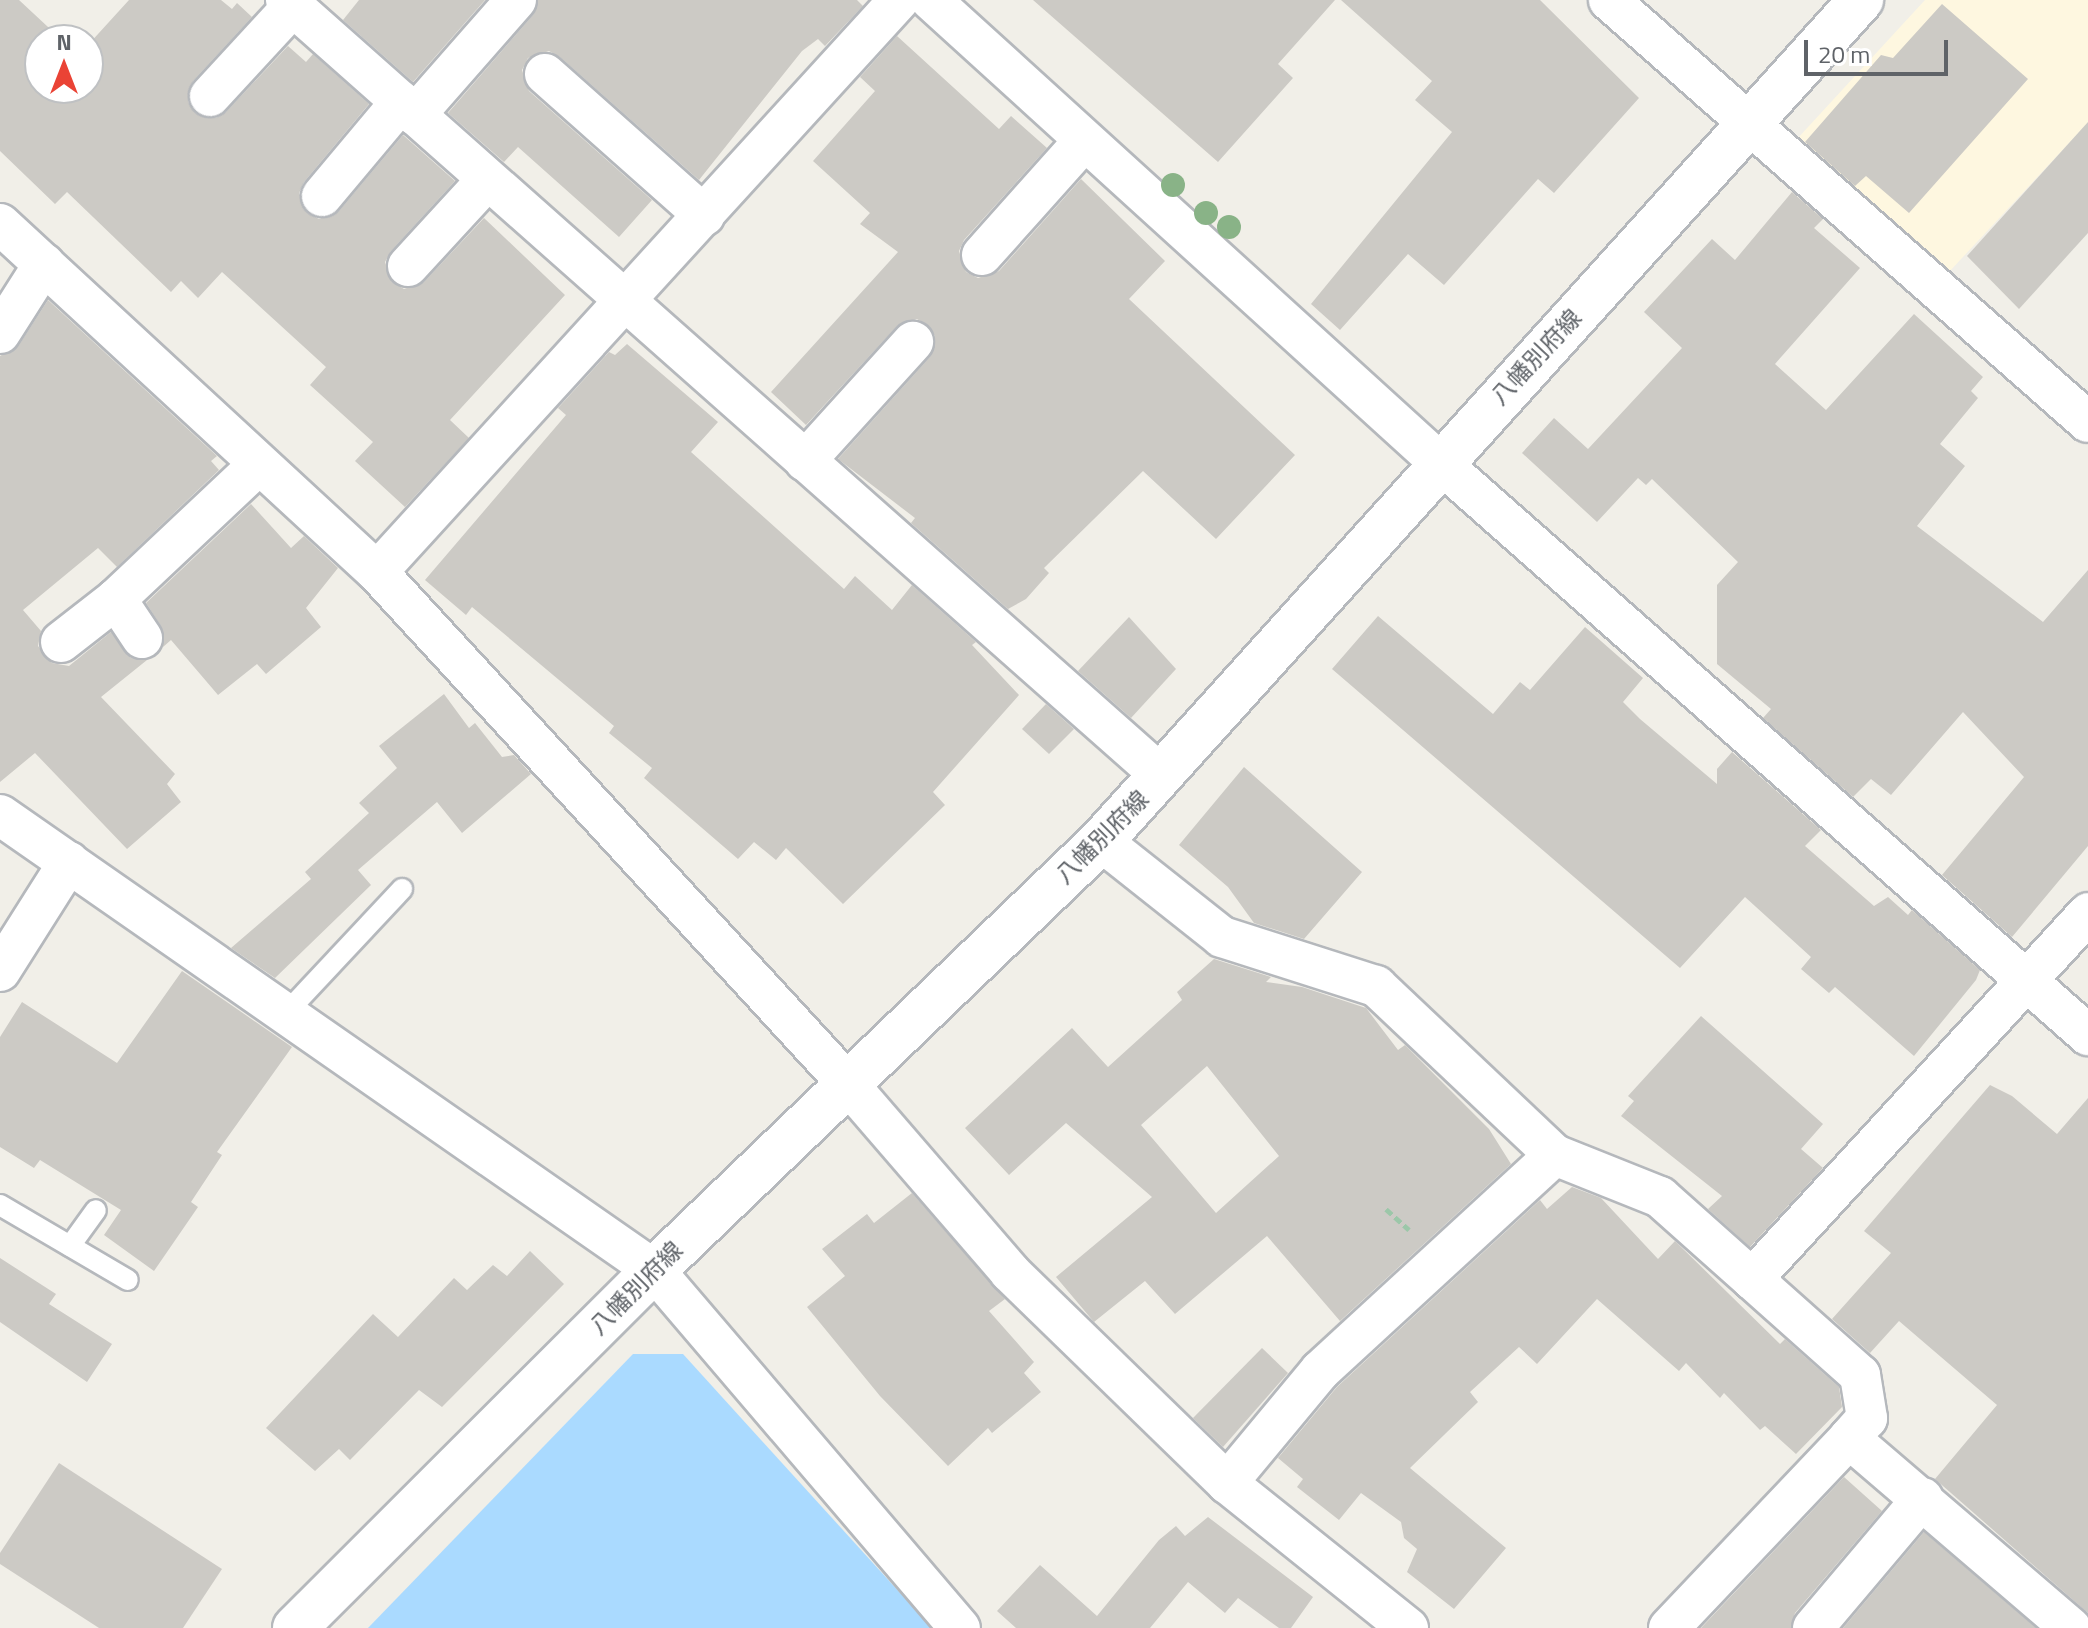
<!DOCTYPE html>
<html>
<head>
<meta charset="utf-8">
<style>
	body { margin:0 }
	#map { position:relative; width:2088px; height:1628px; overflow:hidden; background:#f1efe8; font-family:"Titillium Web","Noto Sans JP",sans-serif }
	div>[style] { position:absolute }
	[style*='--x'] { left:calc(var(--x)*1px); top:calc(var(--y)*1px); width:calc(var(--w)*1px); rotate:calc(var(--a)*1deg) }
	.commercial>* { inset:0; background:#fef7e0 }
	.water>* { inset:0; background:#aadaff }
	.building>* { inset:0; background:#cccac5 }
	.path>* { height:5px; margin-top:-2.5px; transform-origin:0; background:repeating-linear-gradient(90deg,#9cc7a9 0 8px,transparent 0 12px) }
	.roads { filter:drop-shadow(2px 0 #b5b8bc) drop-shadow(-2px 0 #b5b8bc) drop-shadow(0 2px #b5b8bc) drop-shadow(0 -2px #b5b8bc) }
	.lane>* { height:20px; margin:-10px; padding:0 10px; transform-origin:10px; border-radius:10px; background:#fff }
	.street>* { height:40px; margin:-20px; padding:0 20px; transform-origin:20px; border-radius:20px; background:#fff }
	.secondary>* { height:44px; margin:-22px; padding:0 22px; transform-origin:22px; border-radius:22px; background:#fff }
	.trees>* { width:24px; height:24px; margin:-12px; border-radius:50%; background:#89b387 }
	span { translate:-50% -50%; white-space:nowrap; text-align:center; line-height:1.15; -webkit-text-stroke:7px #fff; paint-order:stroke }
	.street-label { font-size:24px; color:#5f6368 }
	.north { position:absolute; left:24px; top:24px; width:80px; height:80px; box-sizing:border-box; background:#fff; border:2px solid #bfc1c3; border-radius:50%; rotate:0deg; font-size:22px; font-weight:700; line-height:32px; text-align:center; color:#5f6368 }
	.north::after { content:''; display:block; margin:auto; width:28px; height:36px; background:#ea4335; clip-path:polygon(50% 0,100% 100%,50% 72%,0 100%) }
	.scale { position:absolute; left:1804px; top:40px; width:144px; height:36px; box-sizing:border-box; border:4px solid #5f6368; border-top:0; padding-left:10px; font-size:24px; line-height:28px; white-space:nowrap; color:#5f6368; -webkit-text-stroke:6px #fff; paint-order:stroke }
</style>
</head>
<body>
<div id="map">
	<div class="commercial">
		<div style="clip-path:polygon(1925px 0,2088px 0,2088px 132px,2083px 128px,1949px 272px,1797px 139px)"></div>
	</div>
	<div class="water">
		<div style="clip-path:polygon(633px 1354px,683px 1354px,932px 1628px,368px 1628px)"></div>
	</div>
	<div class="building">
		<div style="clip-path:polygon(0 0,19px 0,62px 40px,40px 40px,40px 88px,88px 88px,88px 45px,129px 0,221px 0,232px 9px,237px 3px,252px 17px,193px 81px,188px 102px,195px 113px,216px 118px,226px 112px,288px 46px,306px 62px,313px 54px,369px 104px,304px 182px,299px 193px,307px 213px,319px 219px,339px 211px,403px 135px,455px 181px,391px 251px,385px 262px,392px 282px,404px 289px,424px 282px,484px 218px,565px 295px,450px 420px,469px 438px,405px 507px,355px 461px,373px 442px,310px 385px,326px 367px,222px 272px,198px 298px,181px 281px,171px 292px,67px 192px,55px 204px,0 151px)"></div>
		<div style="clip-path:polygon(359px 0,485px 0,413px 82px,343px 20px)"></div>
		<div style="clip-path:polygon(538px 0,857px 0,863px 6px,825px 46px,818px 39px,802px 51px,699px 180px,560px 57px,549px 51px,528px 58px,522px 70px,529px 91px,652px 200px,619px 237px,518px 147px,504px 162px,448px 113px,533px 15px)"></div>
		<div style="clip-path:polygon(1033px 0,1335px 0,1278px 64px,1293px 78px,1218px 162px)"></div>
		<div style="clip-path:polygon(1341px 0,1540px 0,1639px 98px,1554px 193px,1538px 179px,1444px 285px,1408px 254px,1340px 330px,1311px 304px,1452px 132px,1415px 100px,1432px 81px)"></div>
		<div style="clip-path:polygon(1942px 4px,2028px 79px,1909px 213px,1866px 176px,1855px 186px,1805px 142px,1881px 55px,1893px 58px)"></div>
		<div style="clip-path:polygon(897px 36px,999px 129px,1011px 116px,1047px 148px,964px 240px,959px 251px,966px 272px,978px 278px,999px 271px,1081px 179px,1165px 261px,1129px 299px,1295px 455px,1216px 539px,1143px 471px,1044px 568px,1049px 573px,1026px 599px,1008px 609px,911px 523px,915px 518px,838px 459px,930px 357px,935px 336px,929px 326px,917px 319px,897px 326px,806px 425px,771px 392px,898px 252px,860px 224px,870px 213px,813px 161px,875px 91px,860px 77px)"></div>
		<div style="clip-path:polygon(2088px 122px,2088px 233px,2019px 309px,1967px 256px)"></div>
		<div style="clip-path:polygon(1792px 192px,1823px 219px,1814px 228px,1860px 268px,1775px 364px,1826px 410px,1914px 314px,1983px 377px,1971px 391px,1978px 398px,1940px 444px,1965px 466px,1917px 526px,2043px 622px,2088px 570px,2088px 846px,2012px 937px,1942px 875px,2024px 777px,1963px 712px,1891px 795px,1871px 779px,1853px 797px,1763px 718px,1771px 709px,1717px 664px,1717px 585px,1738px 562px,1652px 479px,1646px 485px,1638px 478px,1597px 522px,1522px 453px,1554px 418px,1588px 449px,1682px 348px,1644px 312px,1712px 239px,1735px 260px)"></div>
		<div style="clip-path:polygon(48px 300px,217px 456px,211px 461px,219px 470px,117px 567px,98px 548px,23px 610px,41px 631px,38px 646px,52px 663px,69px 666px,111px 632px,131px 658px,147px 660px,101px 697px,175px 774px,167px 784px,181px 802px,127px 849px,35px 753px,0 782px,0 356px,19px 345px)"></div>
		<div style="clip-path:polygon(627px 344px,718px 422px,691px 452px,844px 589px,855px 576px,892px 610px,912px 585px,976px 642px,972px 645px,1019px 695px,933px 792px,945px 805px,843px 904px,786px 848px,776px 860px,754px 842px,738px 859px,644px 778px,652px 768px,609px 733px,614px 726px,472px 607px,466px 615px,425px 580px,566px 415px,558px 408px,609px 352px,615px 355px)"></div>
		<div style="clip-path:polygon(251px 504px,291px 548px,304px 536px,338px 568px,306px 608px,321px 627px,266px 674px,257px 664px,218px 695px,171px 640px,163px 647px,161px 626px,146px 603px)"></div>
		<div style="clip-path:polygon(1378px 616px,1493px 714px,1520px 682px,1530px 690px,1585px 627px,1643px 678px,1623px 702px,1640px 719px,1717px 784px,1717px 769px,1732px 752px,1821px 830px,1805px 846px,1874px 906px,1888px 897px,1908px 915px,1912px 910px,1980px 970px,1976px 980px,1914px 1056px,1835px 987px,1829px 993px,1801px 969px,1811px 957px,1745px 897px,1680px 968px,1332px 669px)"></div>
		<div style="clip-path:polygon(1129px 617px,1176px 669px,1131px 718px,1078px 671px)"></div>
		<div style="clip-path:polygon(444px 694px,469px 728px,475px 723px,502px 757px,514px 755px,531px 774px,462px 833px,437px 802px,358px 870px,371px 885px,275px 978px,231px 948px,311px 879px,305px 872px,369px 813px,359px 803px,397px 768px,379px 746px)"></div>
		<div style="clip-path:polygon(1046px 704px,1074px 729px,1049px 754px,1022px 729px)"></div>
		<div style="clip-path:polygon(1244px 767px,1362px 872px,1304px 939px,1254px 923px,1228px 887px,1179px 845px)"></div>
		<div style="clip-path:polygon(evenodd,1214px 959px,1271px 977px,1266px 982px,1302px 987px,1366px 1008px,1398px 1050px,1405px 1045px,1489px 1129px,1511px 1164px,1340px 1321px,1267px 1236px,1175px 1314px,1145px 1281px,1094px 1322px,1056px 1277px,1152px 1197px,1066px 1123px,1009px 1175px,965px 1128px,1072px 1028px,1108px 1067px,1182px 1000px,1177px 992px,1214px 959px,1207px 1066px,1279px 1156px,1216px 1213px,1141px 1125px,1207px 1066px)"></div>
		<div style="clip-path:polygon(182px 971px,292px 1047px,217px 1152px,222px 1155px,191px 1202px,198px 1207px,154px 1271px,104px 1235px,121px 1210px,40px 1160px,34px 1168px,0 1147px,0 1037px,22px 1002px,117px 1063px)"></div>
		<div style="clip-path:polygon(1701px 1016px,1823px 1124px,1801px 1149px,1823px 1168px,1750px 1247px,1708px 1209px,1722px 1196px,1621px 1116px,1634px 1101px,1628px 1096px)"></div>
		<div style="clip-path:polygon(1990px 1085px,2012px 1096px,2057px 1134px,2088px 1098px,2088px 1613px,1935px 1479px,1997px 1405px,1899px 1321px,1870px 1353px,1832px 1319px,1891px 1253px,1864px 1231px)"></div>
		<div style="clip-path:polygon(1572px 1187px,1601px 1198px,1658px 1259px,1675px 1241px,1780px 1344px,1785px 1339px,1839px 1387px,1842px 1407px,1796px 1454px,1765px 1426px,1760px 1430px,1724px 1393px,1720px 1398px,1686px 1363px,1679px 1371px,1597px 1299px,1537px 1364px,1519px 1347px,1470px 1392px,1478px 1402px,1410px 1468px,1506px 1548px,1454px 1609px,1407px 1572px,1417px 1549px,1404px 1538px,1401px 1522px,1361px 1493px,1339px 1520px,1297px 1487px,1303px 1479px,1278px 1458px,1337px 1387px,1540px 1200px,1547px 1209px)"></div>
		<div style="clip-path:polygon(912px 1193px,1005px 1299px,989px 1311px,1034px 1362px,1024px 1373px,1041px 1392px,992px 1433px,988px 1428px,948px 1466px,880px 1396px,807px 1307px,845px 1276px,822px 1249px,867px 1214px,874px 1223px)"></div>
		<div style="clip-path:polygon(530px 1251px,564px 1284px,442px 1407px,419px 1390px,350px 1460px,339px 1449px,315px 1471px,266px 1428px,373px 1314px,398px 1337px,454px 1278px,467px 1290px,493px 1265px,507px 1276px)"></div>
		<div style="clip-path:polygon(0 1258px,56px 1294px,49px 1304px,112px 1344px,87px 1382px,0 1322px)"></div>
		<div style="clip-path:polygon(1262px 1348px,1288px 1373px,1223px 1447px,1193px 1418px)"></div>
		<div style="clip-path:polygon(59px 1463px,222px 1569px,183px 1628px,99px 1628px,0 1564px,0 1553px)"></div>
		<div style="clip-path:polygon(1844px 1477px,1882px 1511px,1795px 1613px,1791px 1628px,1701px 1628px)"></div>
		<div style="clip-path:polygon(1208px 1517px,1313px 1597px,1291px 1628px,1279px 1628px,1238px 1598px,1225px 1613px,1188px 1582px,1150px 1628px,1016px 1628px,997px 1611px,1040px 1565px,1097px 1616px,1159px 1540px,1176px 1526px,1185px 1536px)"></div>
		<div style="clip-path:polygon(1924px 1532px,2036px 1628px,1843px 1628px)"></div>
	</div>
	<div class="path">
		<div style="--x:1386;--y:1209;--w:31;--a:42"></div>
	</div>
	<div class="roads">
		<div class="lane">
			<div style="--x:286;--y:1013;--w:170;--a:-46.9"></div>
			<div style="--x:0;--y:1205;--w:148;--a:30.4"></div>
			<div style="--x:70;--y:1246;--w:44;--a:-54.2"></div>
		</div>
		<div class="street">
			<div style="--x:286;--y:0;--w:1170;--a:41.54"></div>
			<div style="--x:931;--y:0;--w:687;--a:42.28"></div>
			<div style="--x:1439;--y:462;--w:866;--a:41.44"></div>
			<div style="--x:1609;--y:0;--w:638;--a:41.38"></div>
			<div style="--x:545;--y:74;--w:213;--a:41.6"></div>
			<div style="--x:210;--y:96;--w:122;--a:-47.3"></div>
			<div style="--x:415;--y:115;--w:153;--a:-48.7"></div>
			<div style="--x:322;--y:196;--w:123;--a:-50"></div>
			<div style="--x:0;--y:224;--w:513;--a:42.71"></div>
			<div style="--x:377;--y:572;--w:696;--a:47.39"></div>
			<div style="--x:848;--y:1084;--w:248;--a:49.2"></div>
			<div style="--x:1010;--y:1272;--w:303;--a:44.2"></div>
			<div style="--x:1227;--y:1483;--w:232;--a:38.7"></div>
			<div style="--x:982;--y:255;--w:152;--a:-48.2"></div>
			<div style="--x:408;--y:266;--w:117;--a:-47.4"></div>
			<div style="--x:0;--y:333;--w:82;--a:-57.5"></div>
			<div style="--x:805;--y:461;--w:161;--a:-47.8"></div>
			<div style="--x:377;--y:572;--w:774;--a:-47.62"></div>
			<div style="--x:116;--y:599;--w:47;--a:56.3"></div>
			<div style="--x:61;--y:642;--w:70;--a:-38"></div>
			<div style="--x:116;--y:599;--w:194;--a:-43.3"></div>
			<div style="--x:0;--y:815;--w:797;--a:34.83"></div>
			<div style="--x:654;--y:1270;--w:471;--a:49.5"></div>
			<div style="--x:1101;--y:841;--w:154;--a:38.4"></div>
			<div style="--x:1222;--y:937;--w:162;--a:17.7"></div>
			<div style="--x:1376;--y:986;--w:246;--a:43.4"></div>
			<div style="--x:1555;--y:1155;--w:113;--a:21.8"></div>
			<div style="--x:1660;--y:1197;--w:268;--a:41.7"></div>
			<div style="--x:1860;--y:1375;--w:44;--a:80.8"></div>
			<div style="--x:1867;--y:1418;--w:27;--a:132"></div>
			<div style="--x:1849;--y:1438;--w:292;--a:40.6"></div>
			<div style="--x:0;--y:971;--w:129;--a:-57.7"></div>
			<div style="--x:1752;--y:1279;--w:497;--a:-47.4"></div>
			<div style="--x:1227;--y:1483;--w:146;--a:-50.3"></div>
			<div style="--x:1320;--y:1371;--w:319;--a:-42.6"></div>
			<div style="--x:1669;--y:1628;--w:262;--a:-46.5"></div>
			<div style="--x:1813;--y:1628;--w:170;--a:-49.8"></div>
		</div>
		<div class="secondary">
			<div style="--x:295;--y:1628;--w:507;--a:-44.92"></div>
			<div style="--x:654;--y:1270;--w:620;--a:-43.82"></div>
			<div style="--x:1101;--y:841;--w:1134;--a:-47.9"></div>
		</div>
	</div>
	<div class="trees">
		<div style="left:1173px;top:185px"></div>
		<div style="left:1206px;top:213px"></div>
		<div style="left:1229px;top:227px"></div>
	</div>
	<div class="street-label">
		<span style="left:1536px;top:357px;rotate:-47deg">八幡別府線</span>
		<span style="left:1102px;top:837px;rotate:-45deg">八幡別府線</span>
		<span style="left:636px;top:1288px;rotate:-45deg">八幡別府線</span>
	</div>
	<div class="north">N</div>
	<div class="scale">20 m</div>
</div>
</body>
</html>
